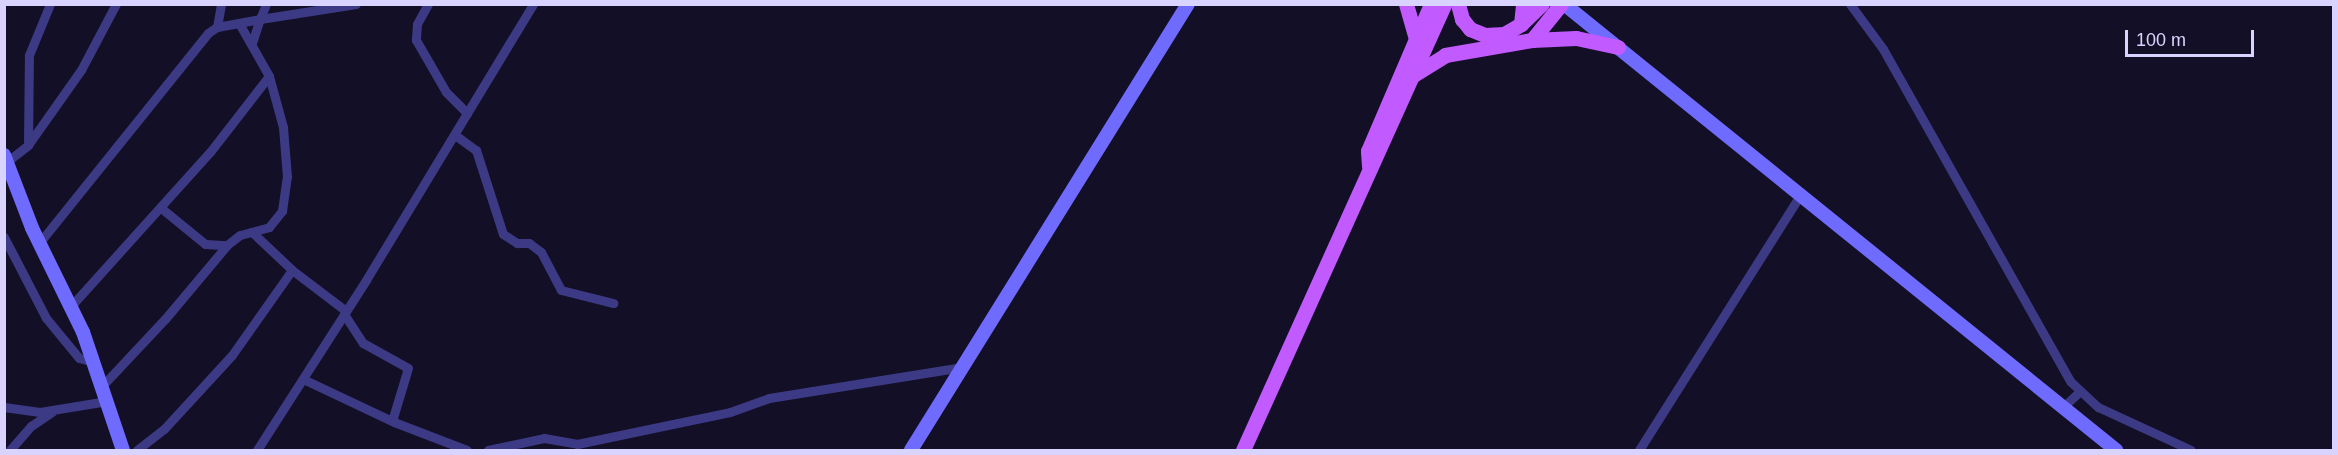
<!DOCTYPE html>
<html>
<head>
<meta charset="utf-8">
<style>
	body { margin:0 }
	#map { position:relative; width:2338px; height:455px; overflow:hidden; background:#130f26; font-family:Arial,sans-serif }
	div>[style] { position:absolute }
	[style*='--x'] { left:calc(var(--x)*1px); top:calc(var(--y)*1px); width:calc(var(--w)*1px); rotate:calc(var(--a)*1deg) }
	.street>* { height:9px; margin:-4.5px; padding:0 4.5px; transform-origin:4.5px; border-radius:4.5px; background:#3d3a85 }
	.secondary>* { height:14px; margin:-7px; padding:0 7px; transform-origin:7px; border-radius:7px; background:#6f6bff }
	.primary>* { height:15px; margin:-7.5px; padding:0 7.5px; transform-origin:7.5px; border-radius:7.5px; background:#c25bff }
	span { translate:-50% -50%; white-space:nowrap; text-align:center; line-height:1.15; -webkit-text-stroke:5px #130f26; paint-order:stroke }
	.frame { position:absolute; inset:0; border:6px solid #d9d4ff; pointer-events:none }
	.scale { position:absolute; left:2125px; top:30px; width:129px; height:27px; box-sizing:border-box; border:3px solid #d9d4ff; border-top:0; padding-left:8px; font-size:18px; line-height:21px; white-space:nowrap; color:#d9d4ff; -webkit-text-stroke:4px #130f26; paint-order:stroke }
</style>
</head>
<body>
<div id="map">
	<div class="street">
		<div style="--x:428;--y:4;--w:23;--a:119"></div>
		<div style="--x:417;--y:24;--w:16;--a:94"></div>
		<div style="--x:416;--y:40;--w:60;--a:60"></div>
		<div style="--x:446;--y:92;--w:30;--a:45"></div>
		<div style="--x:1850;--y:4;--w:56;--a:53.7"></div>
		<div style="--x:1883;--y:49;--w:382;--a:60.6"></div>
		<div style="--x:2071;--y:382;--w:37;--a:43"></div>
		<div style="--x:2098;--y:407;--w:102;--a:24.8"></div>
		<div style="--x:217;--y:27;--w:23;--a:-80"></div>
		<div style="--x:252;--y:43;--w:25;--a:-72"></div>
		<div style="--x:260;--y:19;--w:97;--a:-8.9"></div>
		<div style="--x:455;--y:135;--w:26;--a:36"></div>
		<div style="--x:476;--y:150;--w:88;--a:72.2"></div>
		<div style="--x:503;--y:234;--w:17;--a:33"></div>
		<div style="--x:517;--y:243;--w:12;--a:0"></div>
		<div style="--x:529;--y:243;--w:15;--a:37"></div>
		<div style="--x:541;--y:252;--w:43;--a:62.2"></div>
		<div style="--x:561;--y:290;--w:54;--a:14"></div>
		<div style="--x:28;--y:145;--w:92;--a:-54.8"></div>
		<div style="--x:81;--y:70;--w:75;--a:-62.1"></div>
		<div style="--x:4;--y:164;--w:31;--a:-38"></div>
		<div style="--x:28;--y:145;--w:90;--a:-89.4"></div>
		<div style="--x:29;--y:55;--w:55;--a:-67.6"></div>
		<div style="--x:161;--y:208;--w:57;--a:39.3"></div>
		<div style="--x:205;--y:244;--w:22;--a:3"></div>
		<div style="--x:252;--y:232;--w:55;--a:43.5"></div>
		<div style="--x:292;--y:270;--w:68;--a:37.2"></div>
		<div style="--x:4;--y:237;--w:91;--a:62.6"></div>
		<div style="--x:46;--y:318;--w:52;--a:50.5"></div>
		<div style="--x:79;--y:358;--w:16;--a:15"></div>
		<div style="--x:40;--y:242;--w:268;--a:-51.2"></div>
		<div style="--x:208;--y:33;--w:11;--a:-34"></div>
		<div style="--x:217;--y:27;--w:44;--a:-10.5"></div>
		<div style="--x:260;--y:19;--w:16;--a:-68"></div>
		<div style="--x:72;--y:305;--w:206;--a:-48"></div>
		<div style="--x:210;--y:152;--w:96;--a:-52.2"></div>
		<div style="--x:344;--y:314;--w:35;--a:57"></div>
		<div style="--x:363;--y:343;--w:51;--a:29.1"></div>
		<div style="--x:408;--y:368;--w:55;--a:106.8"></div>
		<div style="--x:303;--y:379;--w:101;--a:25.3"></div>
		<div style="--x:394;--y:422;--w:78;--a:21"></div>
		<div style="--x:102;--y:386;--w:92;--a:-46.8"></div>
		<div style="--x:165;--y:319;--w:97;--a:-50"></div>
		<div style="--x:227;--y:245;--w:16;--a:-38"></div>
		<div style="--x:240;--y:235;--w:30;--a:-15"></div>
		<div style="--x:269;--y:227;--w:21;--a:-51"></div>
		<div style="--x:282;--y:211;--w:34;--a:-82"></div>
		<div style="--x:287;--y:177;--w:50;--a:-94.6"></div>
		<div style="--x:283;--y:127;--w:53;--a:-105.4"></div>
		<div style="--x:269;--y:76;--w:59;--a:-119.6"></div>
		<div style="--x:4;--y:407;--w:36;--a:8"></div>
		<div style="--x:40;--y:412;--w:68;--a:-9.3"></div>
		<div style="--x:2063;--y:407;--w:22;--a:-43"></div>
		<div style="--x:10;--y:450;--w:32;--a:-49"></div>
		<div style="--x:31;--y:426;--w:25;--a:-34"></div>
		<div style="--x:137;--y:450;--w:34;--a:-38"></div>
		<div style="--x:164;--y:429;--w:100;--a:-47.4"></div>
		<div style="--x:232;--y:355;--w:104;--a:-54.8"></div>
		<div style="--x:257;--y:450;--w:202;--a:-57.3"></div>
		<div style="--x:366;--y:280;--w:323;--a:-58.8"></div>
		<div style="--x:488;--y:450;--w:57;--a:-12.1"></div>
		<div style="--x:544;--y:438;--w:34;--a:10"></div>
		<div style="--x:577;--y:444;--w:156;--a:-11.8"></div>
		<div style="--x:730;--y:412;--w:41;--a:-19.7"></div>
		<div style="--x:769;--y:398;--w:196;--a:-9.1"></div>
		<div style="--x:1639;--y:450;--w:302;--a:-57.7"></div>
	</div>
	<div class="secondary">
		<div style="--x:1564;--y:4;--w:710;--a:38.94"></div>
		<div style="--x:4;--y:155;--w:78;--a:69"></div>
		<div style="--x:32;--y:228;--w:116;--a:63.9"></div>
		<div style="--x:83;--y:332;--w:125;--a:71.3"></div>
		<div style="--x:911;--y:450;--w:525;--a:-58.16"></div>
	</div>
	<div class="primary">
		<div style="--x:1406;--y:4;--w:36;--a:74"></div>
		<div style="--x:1458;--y:4;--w:16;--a:75"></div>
		<div style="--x:1462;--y:19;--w:13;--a:51"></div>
		<div style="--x:1470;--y:29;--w:16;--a:22"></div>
		<div style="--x:1485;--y:35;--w:19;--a:-3"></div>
		<div style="--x:1504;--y:34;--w:20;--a:-30"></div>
		<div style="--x:1521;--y:24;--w:20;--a:-84"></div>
		<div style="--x:1521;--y:24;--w:29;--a:-44"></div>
		<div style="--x:1532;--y:40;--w:46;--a:-51.1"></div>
		<div style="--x:1412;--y:76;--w:39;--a:-32"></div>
		<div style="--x:1445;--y:55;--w:88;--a:-9.8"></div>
		<div style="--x:1532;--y:40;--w:44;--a:-2.6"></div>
		<div style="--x:1576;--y:38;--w:43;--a:12.1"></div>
		<div style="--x:1369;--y:166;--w:15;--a:-94"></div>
		<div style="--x:1368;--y:151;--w:160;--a:-66.8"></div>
		<div style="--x:1243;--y:450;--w:489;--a:-65.7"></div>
	</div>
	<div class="frame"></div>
	<div class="scale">100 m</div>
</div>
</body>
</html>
